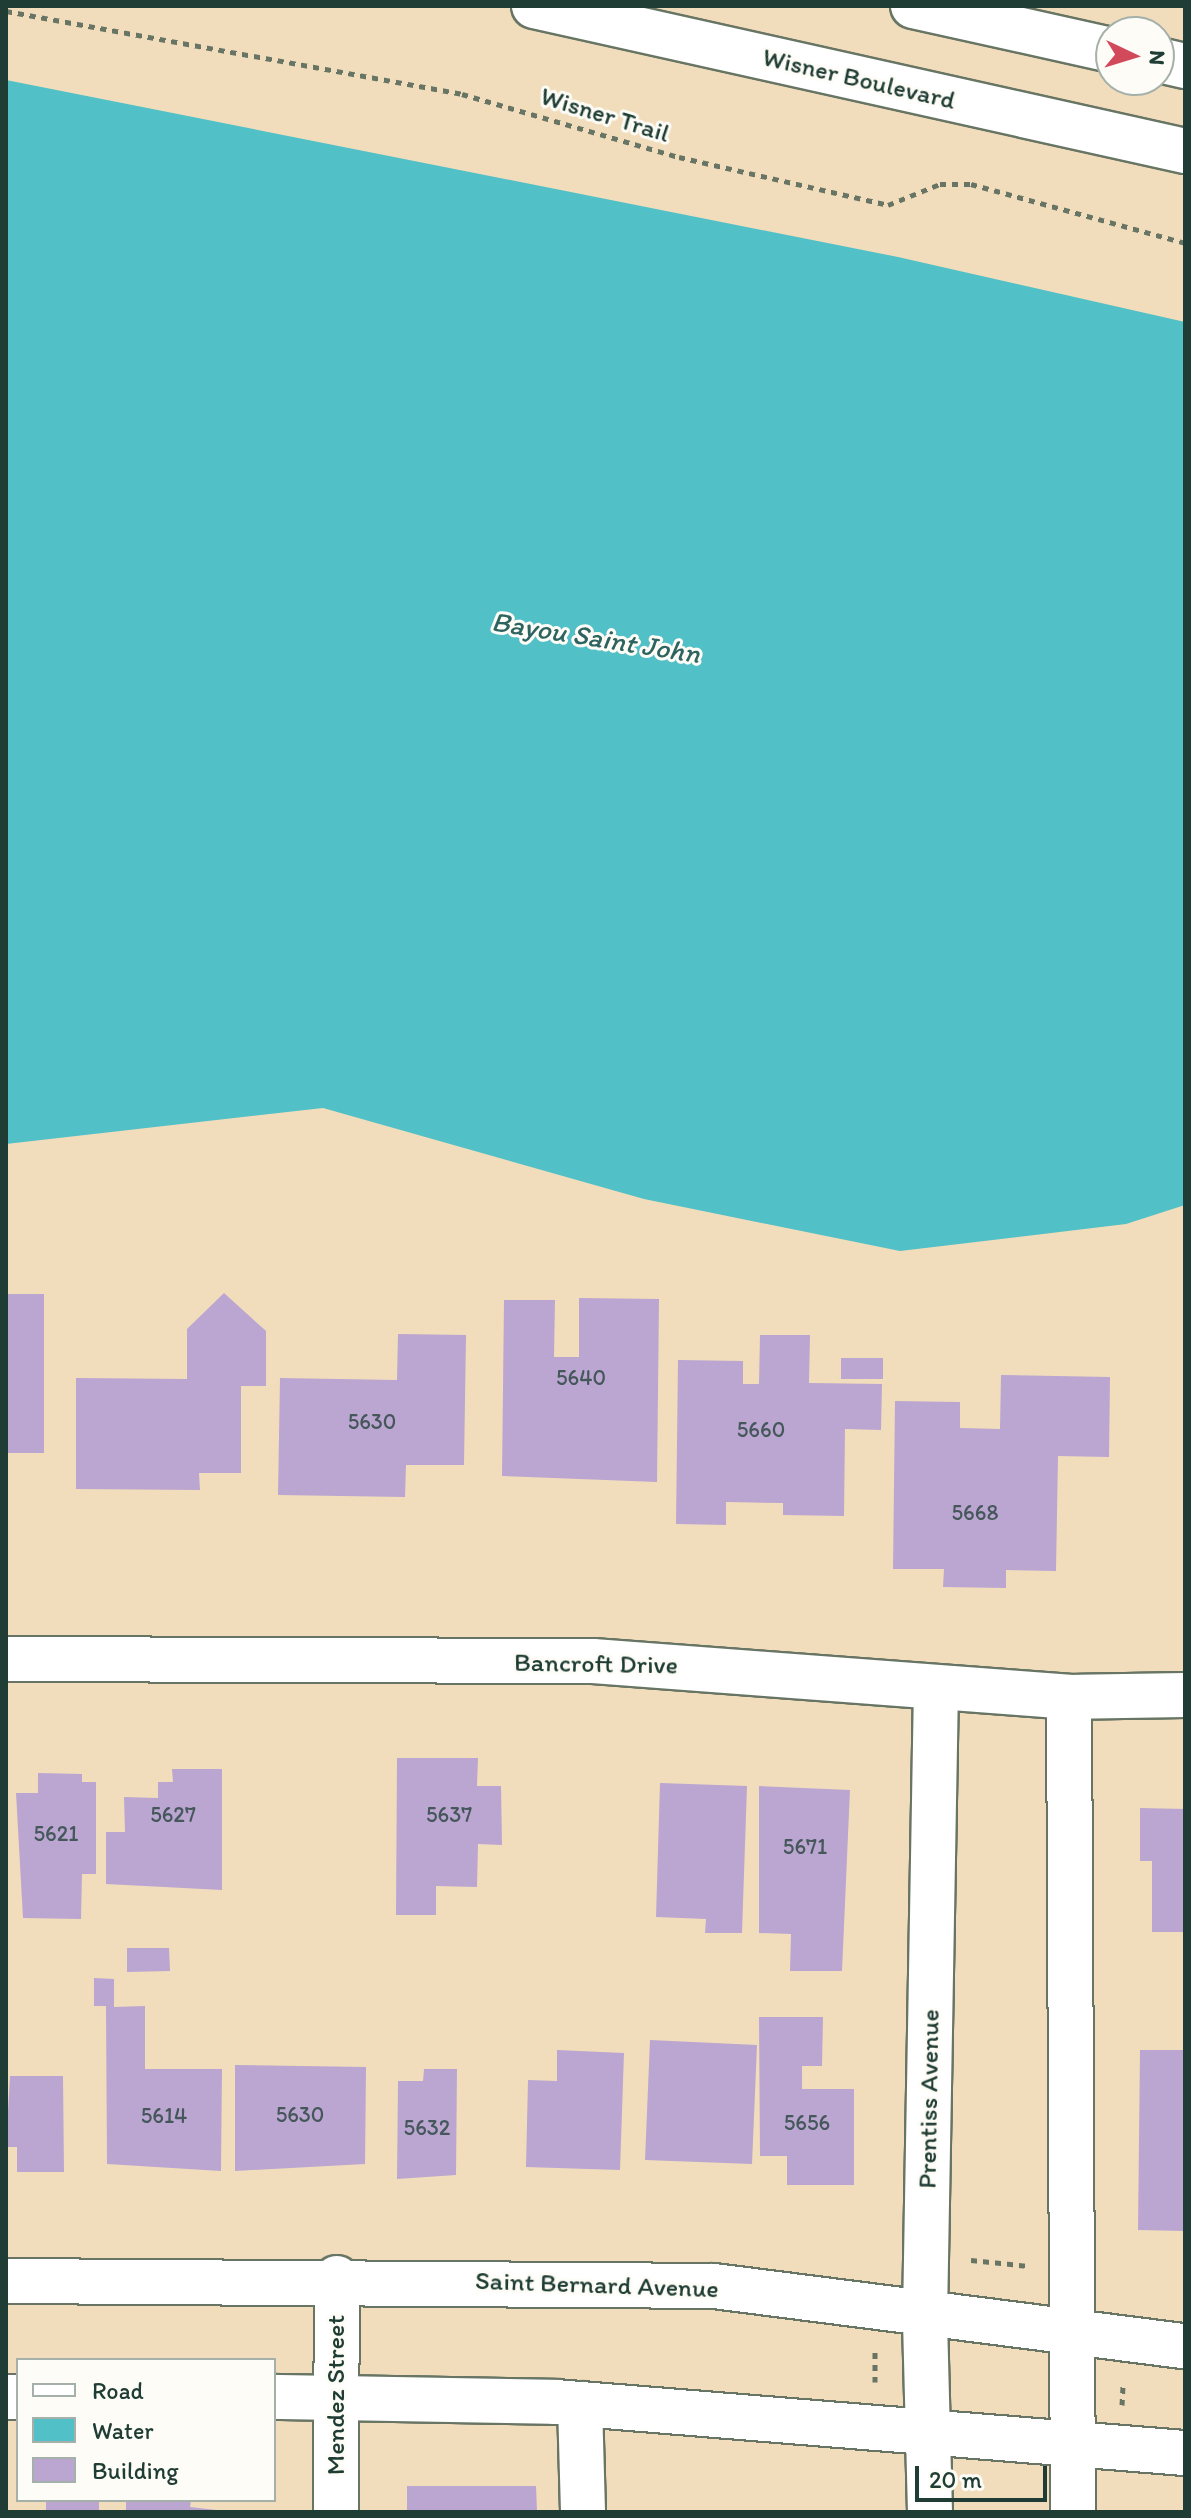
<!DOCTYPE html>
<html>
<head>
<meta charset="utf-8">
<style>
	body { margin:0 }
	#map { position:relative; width:1191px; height:2518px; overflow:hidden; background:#f1ddbc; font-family:Itim,sans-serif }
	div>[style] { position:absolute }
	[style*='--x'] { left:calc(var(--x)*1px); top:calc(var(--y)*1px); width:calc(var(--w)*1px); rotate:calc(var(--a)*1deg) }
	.water>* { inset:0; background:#52c0c7 }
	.building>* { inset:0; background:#baa6d1 }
	.path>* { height:5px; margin-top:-2.5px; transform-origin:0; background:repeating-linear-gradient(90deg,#687564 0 6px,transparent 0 12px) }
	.roads { filter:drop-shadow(2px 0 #687564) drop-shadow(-2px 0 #687564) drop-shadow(0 2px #687564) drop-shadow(0 -2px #687564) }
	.minor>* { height:44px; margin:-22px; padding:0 22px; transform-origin:22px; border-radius:22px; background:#fff }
	.major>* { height:44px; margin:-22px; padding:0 22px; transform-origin:22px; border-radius:22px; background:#fff }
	span { translate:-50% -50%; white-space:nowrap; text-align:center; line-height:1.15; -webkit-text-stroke:6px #fdfcf7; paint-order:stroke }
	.number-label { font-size:22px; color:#46575b }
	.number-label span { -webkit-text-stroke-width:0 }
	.street-label { font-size:26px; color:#1f3d34 }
	.water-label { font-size:28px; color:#2e6460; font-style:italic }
	.frame { position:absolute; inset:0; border:8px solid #1f3d34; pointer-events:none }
	.legend { position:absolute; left:16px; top:2358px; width:260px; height:144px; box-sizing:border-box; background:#fdfcf7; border:2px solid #a4b0a9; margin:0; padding:10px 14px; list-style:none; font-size:24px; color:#1f3d34 }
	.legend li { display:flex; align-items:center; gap:16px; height:40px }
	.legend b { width:40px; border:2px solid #a4b0a9 }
	.north { position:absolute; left:1095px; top:16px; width:80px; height:80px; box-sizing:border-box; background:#fdfcf7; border:2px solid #a4b0a9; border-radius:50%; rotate:94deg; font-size:22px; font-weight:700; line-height:32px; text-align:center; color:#1f3d34 }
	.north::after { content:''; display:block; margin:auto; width:28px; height:36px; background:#d1495b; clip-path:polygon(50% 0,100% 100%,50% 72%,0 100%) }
	.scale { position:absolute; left:915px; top:2466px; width:132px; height:36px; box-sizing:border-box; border:4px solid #1f3d34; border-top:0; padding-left:10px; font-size:24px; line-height:28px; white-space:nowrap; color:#1f3d34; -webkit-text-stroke:6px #fdfcf7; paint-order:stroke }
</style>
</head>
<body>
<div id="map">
	<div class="water">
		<div style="clip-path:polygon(6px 80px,898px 257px,1185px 322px,1185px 1205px,1126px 1224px,900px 1251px,644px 1199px,323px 1108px,6px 1144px)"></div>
	</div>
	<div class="building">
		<div style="clip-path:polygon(224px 1293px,266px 1331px,266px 1386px,241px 1386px,241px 1473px,199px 1473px,200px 1490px,76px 1489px,76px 1378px,187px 1379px,187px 1329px)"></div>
		<div style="clip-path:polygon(6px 1294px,44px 1294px,44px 1453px,6px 1453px)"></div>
		<div style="clip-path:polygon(579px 1298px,659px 1299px,657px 1482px,502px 1476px,504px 1300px,555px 1300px,554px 1357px,579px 1357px)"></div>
		<div style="clip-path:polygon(398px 1334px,466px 1335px,464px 1465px,406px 1465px,405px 1497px,278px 1495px,280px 1378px,397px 1380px)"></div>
		<div style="clip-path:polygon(760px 1335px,810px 1335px,809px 1383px,882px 1384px,881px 1430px,845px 1429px,844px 1516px,783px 1515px,783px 1503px,726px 1502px,726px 1525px,676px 1524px,678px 1360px,743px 1361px,743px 1384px,759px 1384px)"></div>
		<div style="clip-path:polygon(841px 1358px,883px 1358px,883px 1379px,841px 1379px)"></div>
		<div style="clip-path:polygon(1001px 1375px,1110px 1377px,1109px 1457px,1058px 1456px,1056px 1571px,1006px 1570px,1006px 1588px,943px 1587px,944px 1569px,893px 1569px,895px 1401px,960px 1402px,960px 1428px,1000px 1429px)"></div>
		<div style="clip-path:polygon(397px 1758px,478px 1758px,477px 1786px,501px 1786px,502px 1845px,478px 1844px,477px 1887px,436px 1886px,436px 1915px,396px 1915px)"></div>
		<div style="clip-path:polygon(172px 1769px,222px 1769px,222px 1890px,106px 1884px,106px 1832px,125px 1832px,124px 1797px,158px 1798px,158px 1782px,173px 1782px)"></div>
		<div style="clip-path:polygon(38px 1773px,82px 1774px,82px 1782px,96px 1782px,96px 1874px,82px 1874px,81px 1919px,23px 1918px,16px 1793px,38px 1793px)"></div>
		<div style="clip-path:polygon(660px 1783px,747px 1786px,742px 1933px,705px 1933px,706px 1919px,656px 1917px)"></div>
		<div style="clip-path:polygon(759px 1786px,850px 1790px,842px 1971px,790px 1971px,791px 1934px,759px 1933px)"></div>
		<div style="clip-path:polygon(1140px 1808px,1185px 1809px,1185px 1932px,1152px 1932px,1152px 1861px,1140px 1861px)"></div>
		<div style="clip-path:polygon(127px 1948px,169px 1948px,170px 1971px,127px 1972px)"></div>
		<div style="clip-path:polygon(94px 1978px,114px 1979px,114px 2007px,145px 2006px,145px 2069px,222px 2069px,221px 2171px,107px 2164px,106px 2006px,94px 2006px)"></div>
		<div style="clip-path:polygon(759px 2017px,823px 2017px,822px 2066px,802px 2066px,802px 2089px,854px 2089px,854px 2185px,787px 2185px,787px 2156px,760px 2156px)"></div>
		<div style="clip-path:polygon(650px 2040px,757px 2045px,752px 2164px,645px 2160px)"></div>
		<div style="clip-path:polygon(557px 2050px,624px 2053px,620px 2170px,526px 2167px,528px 2080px,557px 2081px)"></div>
		<div style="clip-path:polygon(1140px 2050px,1185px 2050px,1185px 2231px,1138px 2230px)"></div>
		<div style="clip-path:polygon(235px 2065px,366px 2067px,365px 2164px,235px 2171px)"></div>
		<div style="clip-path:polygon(424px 2069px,457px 2069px,456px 2175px,397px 2179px,398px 2081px,423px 2081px)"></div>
		<div style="clip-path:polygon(10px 2076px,63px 2076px,64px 2172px,17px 2172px,17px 2147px,6px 2147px)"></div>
		<div style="clip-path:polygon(407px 2486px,536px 2486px,537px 2512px,407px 2512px)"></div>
		<div style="clip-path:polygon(46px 2500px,99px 2500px,99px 2512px,46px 2512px)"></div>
		<div style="clip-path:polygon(126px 2500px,191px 2500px,190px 2507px,234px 2512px,126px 2512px)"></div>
	</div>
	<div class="path">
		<div style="--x:6;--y:11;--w:463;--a:10.3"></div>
		<div style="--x:462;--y:94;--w:226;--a:16.2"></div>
		<div style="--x:679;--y:157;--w:214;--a:12.9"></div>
		<div style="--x:888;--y:205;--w:56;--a:-22"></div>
		<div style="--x:940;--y:184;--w:31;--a:0"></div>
		<div style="--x:971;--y:184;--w:222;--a:15.4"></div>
		<div style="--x:971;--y:2260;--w:58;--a:5.9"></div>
		<div style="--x:875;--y:2382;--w:33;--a:-90"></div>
		<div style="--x:1122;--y:2405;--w:22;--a:-87"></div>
	</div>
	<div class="roads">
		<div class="minor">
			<div style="--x:534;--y:6;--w:667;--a:12.56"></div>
			<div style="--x:913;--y:6;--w:203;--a:12.5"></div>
			<div style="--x:1159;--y:60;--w:27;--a:13"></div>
			<div style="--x:6;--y:1659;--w:587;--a:0.2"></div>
			<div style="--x:593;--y:1661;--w:477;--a:4.3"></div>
			<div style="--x:1069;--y:1697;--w:116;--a:-1"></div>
			<div style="--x:1069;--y:1697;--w:815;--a:89.72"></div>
			<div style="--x:580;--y:2404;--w:108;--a:88.4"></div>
			<div style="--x:336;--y:2512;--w:234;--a:-89.8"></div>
			<div style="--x:930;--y:2512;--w:195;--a:-91.5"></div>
			<div style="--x:925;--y:2317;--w:630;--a:-89"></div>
		</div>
		<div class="major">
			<div style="--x:6;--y:2281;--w:708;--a:0.4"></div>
			<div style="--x:714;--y:2286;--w:475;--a:7.3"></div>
			<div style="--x:6;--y:2397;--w:12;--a:0"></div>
			<div style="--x:274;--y:2397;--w:282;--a:1"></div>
			<div style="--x:556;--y:2402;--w:631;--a:4.64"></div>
		</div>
	</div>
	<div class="number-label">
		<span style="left:581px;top:1378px">5640</span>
		<span style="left:372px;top:1422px">5630</span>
		<span style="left:761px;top:1430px">5660</span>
		<span style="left:975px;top:1513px">5668</span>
		<span style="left:173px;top:1815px">5627</span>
		<span style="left:449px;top:1815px">5637</span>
		<span style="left:56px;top:1834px">5621</span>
		<span style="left:805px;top:1847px">5671</span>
		<span style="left:300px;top:2115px">5630</span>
		<span style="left:164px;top:2116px">5614</span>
		<span style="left:807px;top:2123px">5656</span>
		<span style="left:427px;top:2128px">5632</span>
	</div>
	<div class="street-label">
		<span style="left:859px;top:79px;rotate:13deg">Wisner Boulevard</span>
		<span style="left:605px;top:115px;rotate:17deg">Wisner Trail</span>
		<span style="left:596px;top:1664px;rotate:1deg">Bancroft Drive</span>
		<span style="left:929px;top:2099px;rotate:-89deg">Prentiss Avenue</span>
		<span style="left:597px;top:2285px;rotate:2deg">Saint Bernard Avenue</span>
		<span style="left:336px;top:2395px;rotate:-90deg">Mendez Street</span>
	</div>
	<div class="water-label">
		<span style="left:596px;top:637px;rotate:9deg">Bayou Saint John</span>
	</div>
	<div class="frame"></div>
	<ul class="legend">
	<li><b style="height:10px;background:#fff"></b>Road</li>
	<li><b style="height:22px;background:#52c0c7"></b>Water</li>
	<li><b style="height:22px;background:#baa6d1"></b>Building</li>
	</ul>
	<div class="north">N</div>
	<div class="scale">20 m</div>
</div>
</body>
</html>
